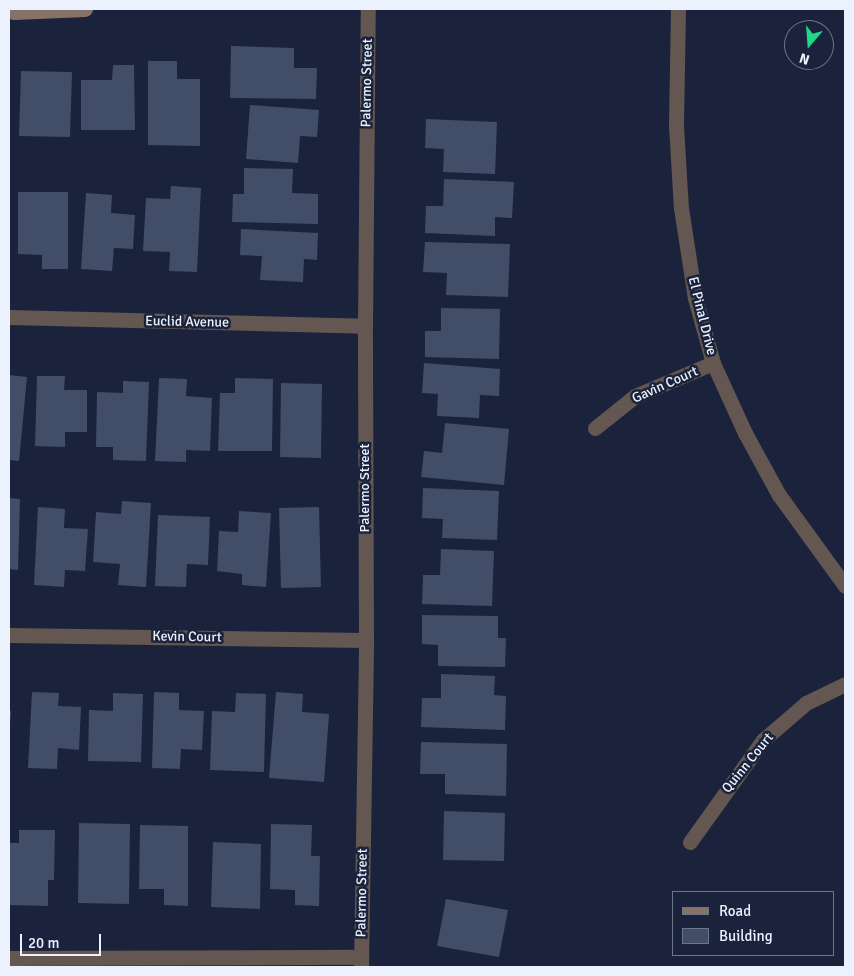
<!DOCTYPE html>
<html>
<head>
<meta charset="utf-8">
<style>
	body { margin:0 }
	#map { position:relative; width:854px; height:976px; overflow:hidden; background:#1a233b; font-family:Signika,sans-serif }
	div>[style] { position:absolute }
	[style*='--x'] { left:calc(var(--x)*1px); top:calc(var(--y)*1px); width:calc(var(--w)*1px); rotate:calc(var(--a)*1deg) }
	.building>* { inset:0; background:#424d67 }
	.street>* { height:15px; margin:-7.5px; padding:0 7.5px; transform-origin:7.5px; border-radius:7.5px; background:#645650 }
	.secondary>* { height:15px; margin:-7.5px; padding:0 7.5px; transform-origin:7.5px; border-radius:7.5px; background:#877267 }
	span { translate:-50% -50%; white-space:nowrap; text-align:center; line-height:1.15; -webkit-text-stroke:5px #1a233b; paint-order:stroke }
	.street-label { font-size:14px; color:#ecf1fe }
	.frame { position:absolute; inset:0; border:10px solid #ecf1fe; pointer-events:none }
	.legend { position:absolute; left:672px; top:891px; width:162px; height:65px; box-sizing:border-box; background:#1a233b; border:1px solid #6e7589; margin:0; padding:6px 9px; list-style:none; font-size:15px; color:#ecf1fe }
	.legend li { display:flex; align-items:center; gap:10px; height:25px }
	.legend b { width:25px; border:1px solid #6e7589 }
	.north { position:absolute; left:784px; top:20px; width:50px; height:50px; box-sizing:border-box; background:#1a233b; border:1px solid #6e7589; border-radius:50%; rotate:198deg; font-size:14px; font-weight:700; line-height:20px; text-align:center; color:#ecf1fe }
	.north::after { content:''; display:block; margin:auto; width:18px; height:22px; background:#1dd988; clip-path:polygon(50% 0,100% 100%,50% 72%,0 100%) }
	.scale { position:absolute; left:20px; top:934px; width:81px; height:22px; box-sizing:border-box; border:2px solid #ecf1fe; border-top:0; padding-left:6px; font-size:15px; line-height:18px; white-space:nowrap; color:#ecf1fe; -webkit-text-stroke:4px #1a233b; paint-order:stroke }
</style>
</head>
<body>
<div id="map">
	<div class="building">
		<div style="clip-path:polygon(231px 46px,294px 48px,294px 68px,317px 68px,316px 99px,230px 98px)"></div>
		<div style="clip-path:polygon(148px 61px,177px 61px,177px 79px,200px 79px,200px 146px,148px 145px)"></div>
		<div style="clip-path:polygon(113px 65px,134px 65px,135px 130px,81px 130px,81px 80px,112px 80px)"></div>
		<div style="clip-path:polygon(21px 71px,72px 72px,70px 137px,19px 136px)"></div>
		<div style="clip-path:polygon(250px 105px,319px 110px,317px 137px,300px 136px,298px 163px,246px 159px)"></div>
		<div style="clip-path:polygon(426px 119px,497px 122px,495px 174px,443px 172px,444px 149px,425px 148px)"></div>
		<div style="clip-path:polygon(244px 168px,293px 169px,292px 193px,318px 194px,318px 224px,232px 222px,233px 194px,244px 194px)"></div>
		<div style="clip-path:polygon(444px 179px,514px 182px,512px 218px,495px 217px,495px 236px,425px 233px,426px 206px,443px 206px)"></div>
		<div style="clip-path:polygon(171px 186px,201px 188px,197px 272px,169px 271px,170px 252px,143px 251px,146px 198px,170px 199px)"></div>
		<div style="clip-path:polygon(18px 192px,68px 192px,68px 269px,42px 269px,42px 255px,18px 254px)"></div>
		<div style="clip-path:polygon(86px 193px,112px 195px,111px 213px,135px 215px,133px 249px,114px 248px,112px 271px,81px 269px)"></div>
		<div style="clip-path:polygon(241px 229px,318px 233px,317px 260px,304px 259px,303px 282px,260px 280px,262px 256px,240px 255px)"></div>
		<div style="clip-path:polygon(425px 242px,510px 244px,508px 297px,446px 295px,447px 273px,423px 272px)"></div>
		<div style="clip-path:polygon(441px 308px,500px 309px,499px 359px,425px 357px,425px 331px,441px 331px)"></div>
		<div style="clip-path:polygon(424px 363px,500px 369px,499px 396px,480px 395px,479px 418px,437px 416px,438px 394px,422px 393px)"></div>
		<div style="clip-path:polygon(9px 375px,27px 377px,19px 461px,9px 460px)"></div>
		<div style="clip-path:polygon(37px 376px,65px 376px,64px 390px,87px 390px,87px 432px,65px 432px,65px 447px,35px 446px)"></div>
		<div style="clip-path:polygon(159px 378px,187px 379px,186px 396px,212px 398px,210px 451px,186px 450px,186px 462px,155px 461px)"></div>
		<div style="clip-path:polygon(235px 378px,273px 379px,272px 451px,218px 451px,220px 393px,235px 393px)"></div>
		<div style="clip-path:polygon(123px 381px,149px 382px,146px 461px,113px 460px,113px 447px,96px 447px,97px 392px,123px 393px)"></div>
		<div style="clip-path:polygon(281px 383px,322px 384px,321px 458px,280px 457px)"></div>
		<div style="clip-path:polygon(445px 423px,509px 429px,504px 485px,421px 477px,424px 451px,442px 453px)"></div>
		<div style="clip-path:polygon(423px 488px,499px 491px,497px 540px,442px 538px,443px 519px,422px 518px)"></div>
		<div style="clip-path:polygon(9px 498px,20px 499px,18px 570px,9px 569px)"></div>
		<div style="clip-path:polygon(122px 501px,151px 503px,146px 587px,118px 585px,120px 564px,93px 562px,96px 512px,121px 514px)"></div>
		<div style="clip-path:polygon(38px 507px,65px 509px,64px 528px,88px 529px,85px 571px,65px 570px,64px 587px,34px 585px)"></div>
		<div style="clip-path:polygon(319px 507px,321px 587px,281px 588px,279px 508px)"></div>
		<div style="clip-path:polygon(239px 511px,271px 513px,266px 587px,242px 585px,242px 574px,217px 571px,219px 531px,238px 532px)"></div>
		<div style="clip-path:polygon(158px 515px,210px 517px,208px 565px,187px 564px,186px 587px,155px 586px)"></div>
		<div style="clip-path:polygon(441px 549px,494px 551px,492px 606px,422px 604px,423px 575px,440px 575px)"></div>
		<div style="clip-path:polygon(422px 615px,498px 616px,498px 638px,506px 638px,505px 667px,438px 666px,438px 645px,422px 644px)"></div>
		<div style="clip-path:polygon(441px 674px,495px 676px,494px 695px,506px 696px,505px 730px,421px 727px,422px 698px,441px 698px)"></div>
		<div style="clip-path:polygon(32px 692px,59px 693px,58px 706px,81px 707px,79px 750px,58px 748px,57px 769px,28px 768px)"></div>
		<div style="clip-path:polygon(154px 692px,179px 693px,179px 710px,204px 711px,202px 750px,181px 749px,180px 769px,152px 768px)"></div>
		<div style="clip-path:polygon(276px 692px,303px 694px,302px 712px,329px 714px,324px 782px,269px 778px)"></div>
		<div style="clip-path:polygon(113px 693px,143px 694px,141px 762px,88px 761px,89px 710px,113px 711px)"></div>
		<div style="clip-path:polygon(236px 693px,266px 694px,264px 772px,210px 770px,212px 711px,235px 712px)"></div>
		<div style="clip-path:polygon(9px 711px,11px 711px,10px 726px,9px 726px)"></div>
		<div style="clip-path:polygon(421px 742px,507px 744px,506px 796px,445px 794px,445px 774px,420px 774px)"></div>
		<div style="clip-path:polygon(444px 811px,505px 813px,504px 861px,443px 860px)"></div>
		<div style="clip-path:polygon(79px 823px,130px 824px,129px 904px,78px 903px)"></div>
		<div style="clip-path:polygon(271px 824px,312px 825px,311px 856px,320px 856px,319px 906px,295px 905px,295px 890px,270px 889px)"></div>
		<div style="clip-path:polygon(140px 825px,188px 826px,188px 906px,164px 905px,164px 889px,139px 889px)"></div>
		<div style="clip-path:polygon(19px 830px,55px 830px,54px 880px,48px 880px,48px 906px,9px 905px,9px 843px,19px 843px)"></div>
		<div style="clip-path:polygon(213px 842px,261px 844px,260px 909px,211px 907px)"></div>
		<div style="clip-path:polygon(446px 899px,508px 910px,499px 957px,437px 946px)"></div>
	</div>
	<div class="street">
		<div style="--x:678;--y:9;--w:116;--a:91"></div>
		<div style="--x:676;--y:125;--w:83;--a:86.6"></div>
		<div style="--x:681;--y:208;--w:91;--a:81.2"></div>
		<div style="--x:695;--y:298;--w:67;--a:74.5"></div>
		<div style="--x:713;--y:363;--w:77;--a:65.4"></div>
		<div style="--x:745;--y:433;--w:71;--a:61.3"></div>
		<div style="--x:779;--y:495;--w:112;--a:54"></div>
		<div style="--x:9;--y:317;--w:356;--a:1.4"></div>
		<div style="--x:595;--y:428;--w:51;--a:-38.7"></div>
		<div style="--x:635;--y:396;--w:85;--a:-22.9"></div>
		<div style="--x:9;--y:635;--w:357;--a:0.8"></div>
		<div style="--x:690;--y:842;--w:125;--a:-54.4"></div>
		<div style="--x:763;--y:740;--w:57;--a:-40.7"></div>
		<div style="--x:806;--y:703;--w:43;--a:-26"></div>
		<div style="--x:9;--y:958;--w:352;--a:-0.2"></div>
		<div style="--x:361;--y:967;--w:327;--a:-89.1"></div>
		<div style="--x:366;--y:640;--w:314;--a:-90.2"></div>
		<div style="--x:365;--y:326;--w:317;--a:-89.5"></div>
	</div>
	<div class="secondary">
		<div style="--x:9;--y:9;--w:6;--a:31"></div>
		<div style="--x:14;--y:12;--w:71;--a:-2.4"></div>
	</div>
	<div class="street-label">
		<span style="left:367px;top:83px;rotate:-89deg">Palermo Street</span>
		<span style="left:702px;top:316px;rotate:76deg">El Pinal Drive</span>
		<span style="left:187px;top:322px;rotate:1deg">Euclid Avenue</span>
		<span style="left:665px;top:385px;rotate:-24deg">Gavin Court</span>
		<span style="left:365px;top:488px;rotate:-90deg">Palermo Street</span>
		<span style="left:187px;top:637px;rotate:1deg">Kevin Court</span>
		<span style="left:748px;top:763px;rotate:-51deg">Quinn Court</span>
		<span style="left:362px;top:893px;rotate:-89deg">Palermo Street</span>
	</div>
	<div class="frame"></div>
	<ul class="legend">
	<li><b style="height:6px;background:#877267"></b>Road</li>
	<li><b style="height:14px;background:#424d67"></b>Building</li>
	</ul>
	<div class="north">N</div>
	<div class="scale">20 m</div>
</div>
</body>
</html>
